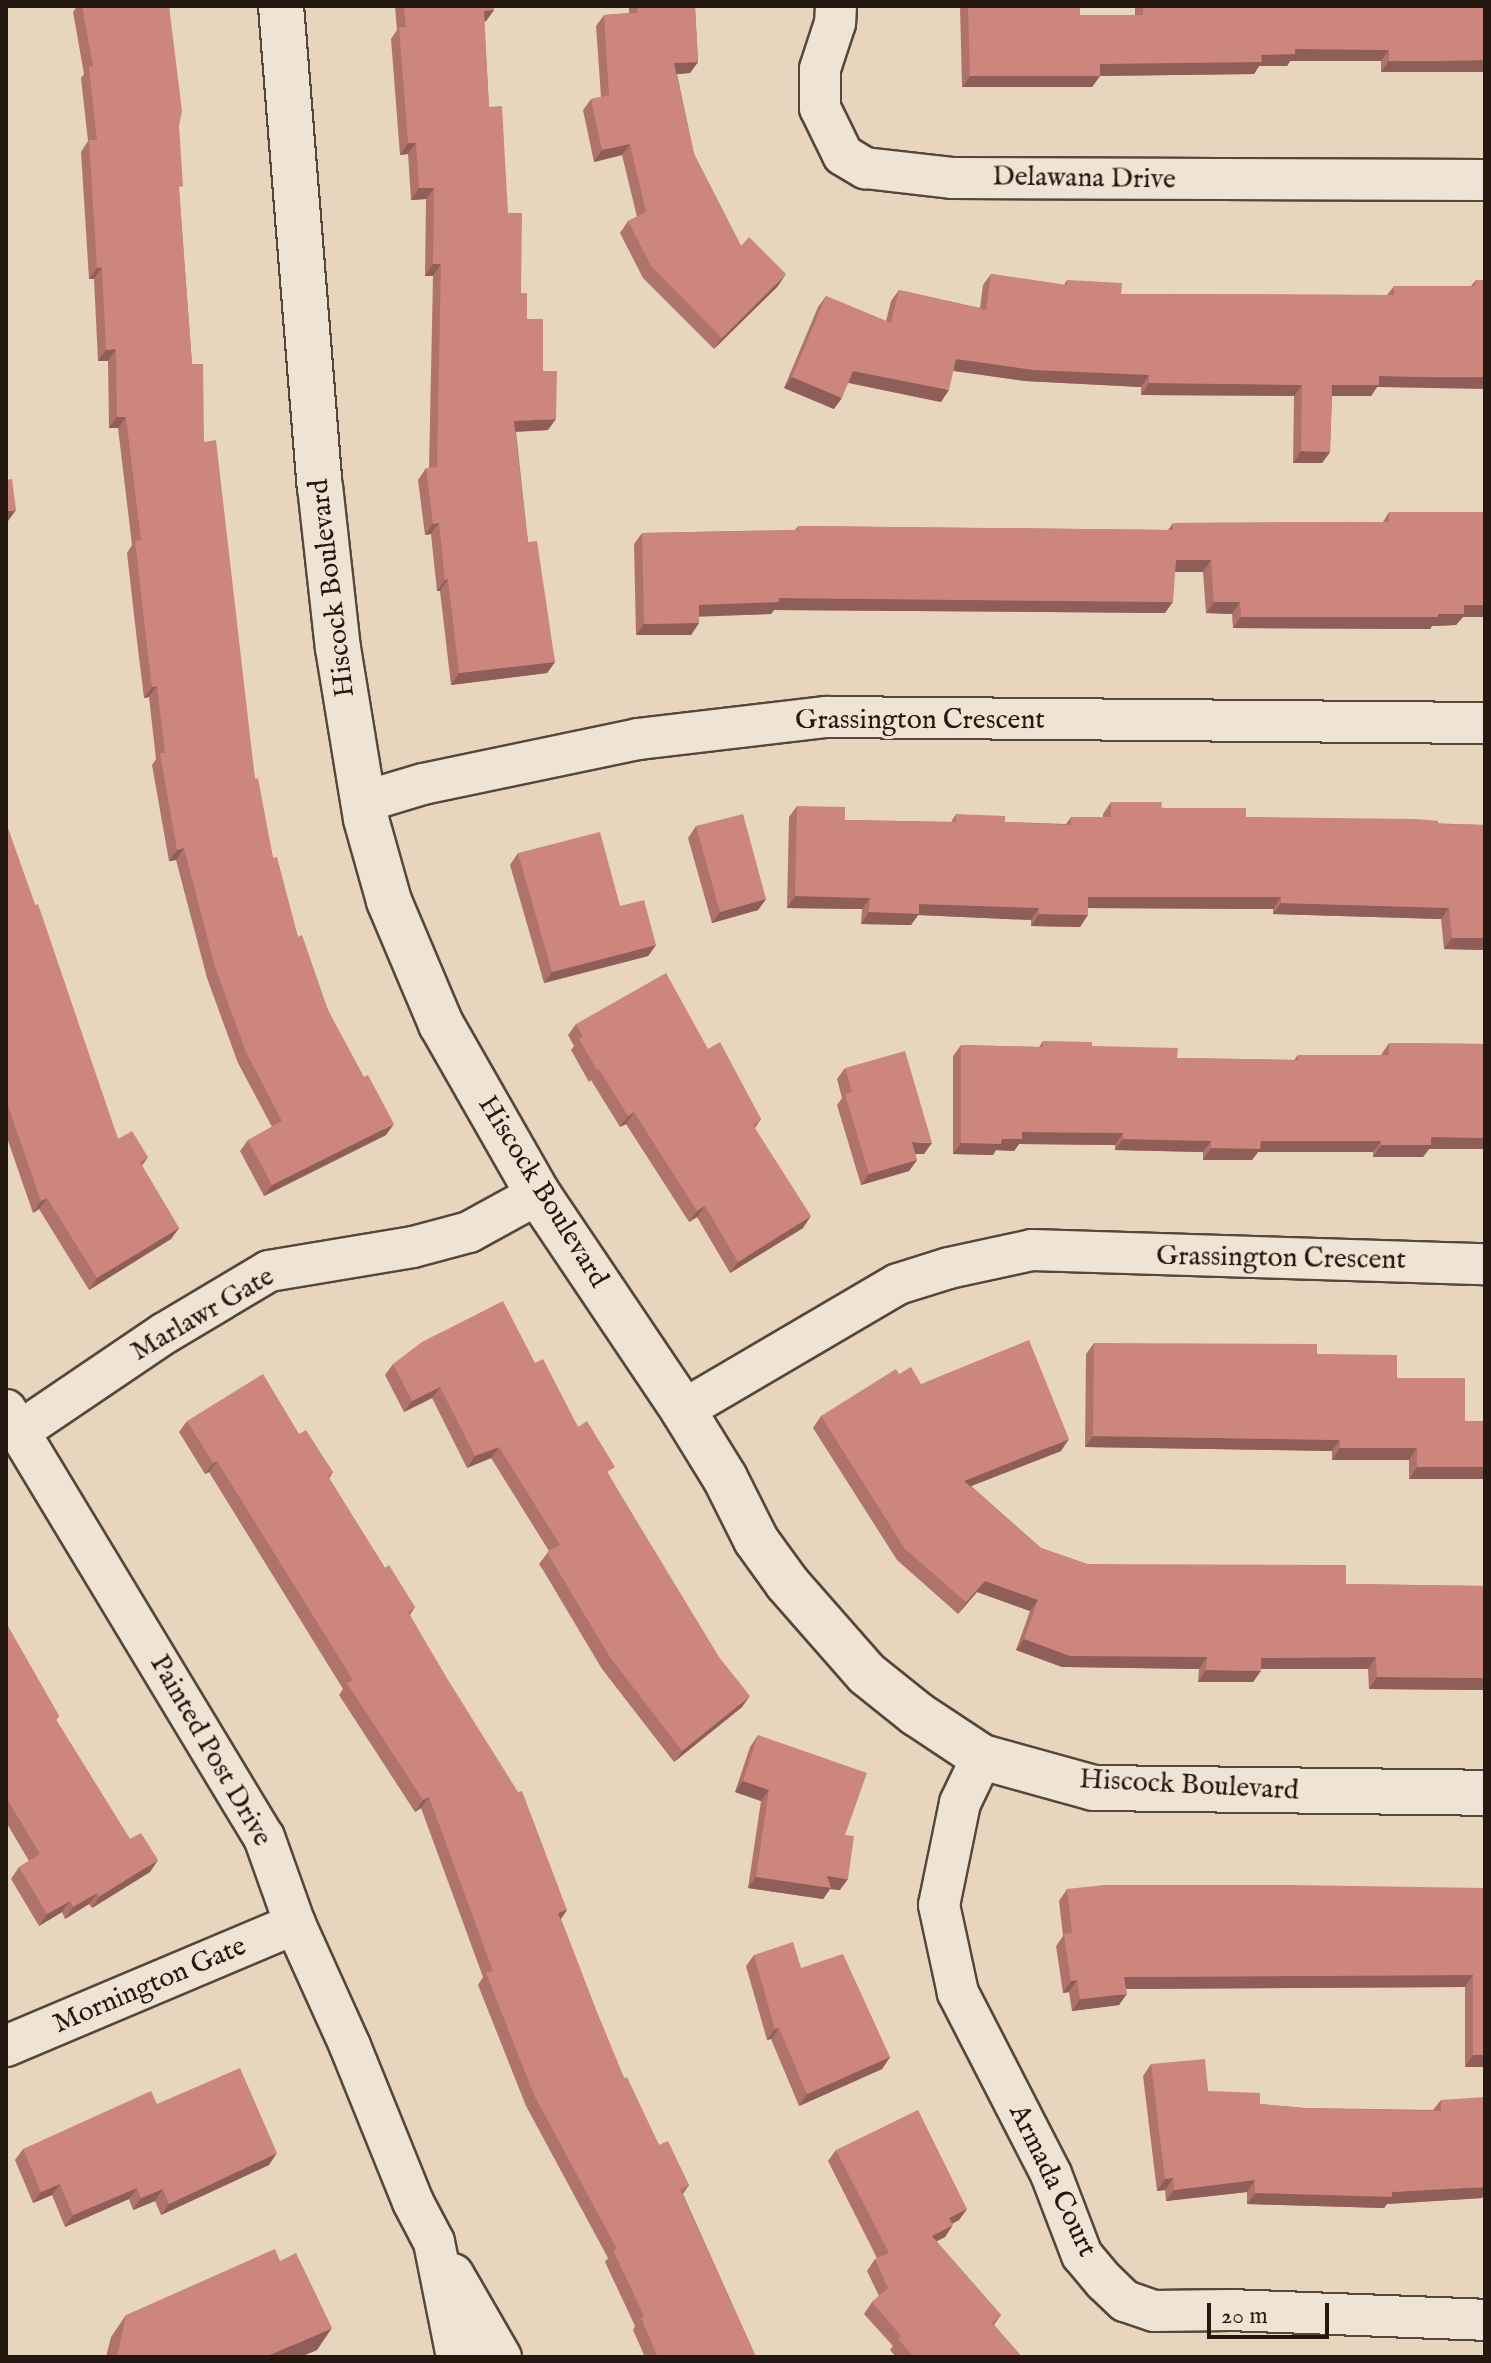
<!DOCTYPE html>
<html>
<head>
<meta charset="utf-8">
<style>
	body { margin:0 }
	#map { position:relative; width:1491px; height:2363px; overflow:hidden; background:#e7d5bd; font-family:"IM FELL English",serif }
	div>[style] { position:absolute }
	[style*='--x'] { left:calc(var(--x)*1px); top:calc(var(--y)*1px); width:calc(var(--w)*1px); rotate:calc(var(--a)*1deg) }
	.roads { filter:drop-shadow(2px 0 #56473c) drop-shadow(-2px 0 #56473c) drop-shadow(0 2px #56473c) drop-shadow(0 -2px #56473c) }
	.minor>* { height:40px; margin:-20px; padding:0 20px; transform-origin:20px; border-radius:20px; background:#efe4d4 }
	.tertiary>* { height:44px; margin:-22px; padding:0 22px; transform-origin:22px; border-radius:22px; background:#efe4d4 }
	.wall>* { inset:0; background:#b0736c }
	.shaded-wall>* { inset:0; background:#905e58 }
	.building>* { inset:0; background:#cd867e }
	span { translate:-50% -50%; white-space:nowrap; text-align:center; line-height:1.15; -webkit-text-stroke:6px #efe4d4; paint-order:stroke }
	.street-label { font-size:28px; color:#251811 }
	.frame { position:absolute; inset:0; border:8px solid #251811; pointer-events:none }
	.scale { position:absolute; left:1207px; top:2303px; width:122px; height:36px; box-sizing:border-box; border:4px solid #251811; border-top:0; padding-left:10px; font-size:24px; line-height:28px; white-space:nowrap; color:#251811; -webkit-text-stroke:6px #efe4d4; paint-order:stroke }
</style>
</head>
<body>
<div id="map">
	<div class="roads">
		<div class="minor">
			<div style="--x:836;--y:6;--w:17;--a:93"></div>
			<div style="--x:835;--y:23;--w:48;--a:108.1"></div>
			<div style="--x:820;--y:69;--w:39;--a:90"></div>
			<div style="--x:820;--y:108;--w:52;--a:63.9"></div>
			<div style="--x:843;--y:155;--w:26;--a:31"></div>
			<div style="--x:865;--y:168;--w:89;--a:6.5"></div>
			<div style="--x:953;--y:178;--w:532;--a:0.22"></div>
			<div style="--x:363;--y:802;--w:63;--a:-16.7"></div>
			<div style="--x:423;--y:784;--w:220;--a:-11.8"></div>
			<div style="--x:638;--y:739;--w:189;--a:-6.7"></div>
			<div style="--x:826;--y:717;--w:659;--a:0.52"></div>
			<div style="--x:6;--y:1410;--w:499;--a:58.9"></div>
			<div style="--x:264;--y:1837;--w:92;--a:70.4"></div>
			<div style="--x:295;--y:1924;--w:134;--a:65.7"></div>
			<div style="--x:350;--y:2046;--w:168;--a:68"></div>
			<div style="--x:413;--y:2202;--w:45;--a:62.3"></div>
			<div style="--x:434;--y:2242;--w:117;--a:78.7"></div>
			<div style="--x:683;--y:1410;--w:249;--a:-30.4"></div>
			<div style="--x:898;--y:1284;--w:53;--a:-17.4"></div>
			<div style="--x:949;--y:1268;--w:85;--a:-12.2"></div>
			<div style="--x:1032;--y:1250;--w:453;--a:1.8"></div>
			<div style="--x:20;--y:1431;--w:175;--a:-34.1"></div>
			<div style="--x:165;--y:1333;--w:121;--a:-30.8"></div>
			<div style="--x:269;--y:1271;--w:146;--a:-9.5"></div>
			<div style="--x:413;--y:1247;--w:58;--a:-15"></div>
			<div style="--x:469;--y:1232;--w:79;--a:-28.8"></div>
			<div style="--x:982;--y:1757;--w:51;--a:115.6"></div>
			<div style="--x:960;--y:1803;--w:104;--a:101.6"></div>
			<div style="--x:939;--y:1905;--w:90;--a:77.8"></div>
			<div style="--x:958;--y:1993;--w:203;--a:62.8"></div>
			<div style="--x:1051;--y:2174;--w:87;--a:69.1"></div>
			<div style="--x:1082;--y:2255;--w:35;--a:50"></div>
			<div style="--x:1105;--y:2282;--w:28;--a:44"></div>
			<div style="--x:1125;--y:2301;--w:31;--a:19"></div>
			<div style="--x:1154;--y:2311;--w:75;--a:-0.8"></div>
			<div style="--x:1229;--y:2310;--w:256;--a:2.2"></div>
			<div style="--x:6;--y:2046;--w:314;--a:-22.9"></div>
			<div style="--x:453;--y:2274;--w:96;--a:60"></div>
		</div>
		<div class="tertiary">
			<div style="--x:281;--y:6;--w:482;--a:85.4"></div>
			<div style="--x:320;--y:486;--w:163;--a:83.7"></div>
			<div style="--x:338;--y:648;--w:173;--a:80.7"></div>
			<div style="--x:366;--y:819;--w:85;--a:74.3"></div>
			<div style="--x:389;--y:901;--w:134;--a:67.1"></div>
			<div style="--x:441;--y:1024;--w:196;--a:60.3"></div>
			<div style="--x:538;--y:1194;--w:260;--a:56.1"></div>
			<div style="--x:683;--y:1410;--w:80;--a:58.3"></div>
			<div style="--x:725;--y:1478;--w:69;--a:63.4"></div>
			<div style="--x:756;--y:1540;--w:53;--a:54.2"></div>
			<div style="--x:787;--y:1583;--w:121;--a:48.7"></div>
			<div style="--x:867;--y:1674;--w:64;--a:38.7"></div>
			<div style="--x:917;--y:1714;--w:78;--a:33.5"></div>
			<div style="--x:982;--y:1757;--w:116;--a:15.5"></div>
			<div style="--x:1094;--y:1788;--w:391;--a:0.7"></div>
		</div>
	</div>
	<div class="wall">
		<div style="clip-path:polygon(77px 6px,169px 6px,179px 126px,179px 191px,192px 364px,255px 779px,273px 858px,298px 937px,328px 1010px,386px 1135px,264px 1196px,240px 1151px,248px 1140px,272px 1127px,238px 1063px,207px 978px,176px 860px,169px 861px,152px 765px,156px 759px,149px 697px,144px 698px,137px 641px,127px 553px,132px 545px,118px 428px,109px 428px,108px 361px,98px 361px,94px 279px,89px 279px,81px 152px,88px 141px,81px 78px,84px 74px,73px 12px)"></div>
		<div style="clip-path:polygon(395px 6px,494px 6px,494px 10px,486px 21px,484px 22px,489px 107px,521px 293px,527px 319px,543px 371px,548px 430px,516px 432px,528px 542px,555px 662px,547px 673px,451px 685px,440px 591px,437px 591px,431px 534px,425px 535px,418px 480px,426px 468px,429px 468px,433px 276px,425px 276px,426px 199px,411px 200px,408px 154px,400px 155px,391px 39px,397px 30px)"></div>
		<div style="clip-path:polygon(629px 6px,695px 6px,698px 62px,690px 73px,677px 74px,694px 154px,741px 246px,778px 286px,714px 349px,643px 278px,620px 233px,628px 221px,637px 217px,622px 155px,594px 162px,583px 110px,591px 99px,601px 97px,596px 26px,604px 15px,629px 13px)"></div>
		<div style="clip-path:polygon(960px 6px,1080px 6px,1080px 15px,1135px 15px,1135px 6px,1485px 6px,1381px 72px,1381px 61px,1290px 61px,1287px 66px,1259px 66px,1254px 74px,1100px 76px,1092px 87px,962px 87px)"></div>
		<div style="clip-path:polygon(991px 274px,1064px 285px,1067px 280px,1121px 294px,1387px 295px,1394px 286px,1471px 286px,1476px 280px,1485px 280px,1377px 387px,1371px 396px,1332px 396px,1330px 452px,1322px 463px,1293px 463px,1294px 396px,1141px 395px,1141px 387px,1025px 381px,953px 371px,941px 402px,848px 383px,834px 409px,784px 388px,818px 307px,826px 296px,886px 321px,891px 301px,899px 290px,980px 308px,983px 285px)"></div>
		<div style="clip-path:polygon(1389px 512px,1485px 512px,1485px 617px,1463px 617px,1456px 625px,1432px 626px,1430px 629px,1233px 628px,1232px 614px,1206px 613px,1203px 572px,1175px 572px,1165px 613px,774px 610px,771px 614px,699px 616px,699px 623px,691px 635px,636px 635px,634px 544px,642px 533px,795px 530px,798px 526px,1168px 530px,1173px 523px,1383px 522px)"></div>
		<div style="clip-path:polygon(1111px 802px,1246px 817px,1485px 825px,1485px 950px,1444px 949px,1441px 919px,1273px 914px,1273px 909px,1088px 908px,1080px 927px,1031px 926px,1031px 920px,918px 915px,911px 925px,861px 924px,862px 909px,787px 908px,789px 817px,797px 806px,845px 820px,951px 822px,956px 814px,1005px 822px,1066px 824px,1071px 817px,1103px 817px,1103px 814px)"></div>
		<div style="clip-path:polygon(6px 823px,118px 1139px,148px 1157px,142px 1166px,179px 1228px,171px 1239px,89px 1290px,39px 1209px,33px 1213px,6px 1135px)"></div>
		<div style="clip-path:polygon(696px 826px,766px 899px,758px 910px,712px 923px,688px 838px)"></div>
		<div style="clip-path:polygon(518px 853px,620px 906px,656px 945px,648px 956px,544px 983px,510px 865px)"></div>
		<div style="clip-path:polygon(576px 1024px,708px 1049px,761px 1119px,755px 1128px,803px 1228px,730px 1273px,697px 1217px,689px 1222px,626px 1124px,620px 1127px,591px 1080px,589px 1082px,571px 1050px,574px 1046px,568px 1035px)"></div>
		<div style="clip-path:polygon(1043px 1041px,1092px 1046px,1177px 1058px,1294px 1060px,1298px 1055px,1381px 1055px,1389px 1043px,1485px 1044px,1485px 1149px,1429px 1149px,1423px 1157px,1373px 1157px,1373px 1152px,1258px 1152px,1252px 1160px,1203px 1160px,1203px 1152px,1115px 1150px,1115px 1145px,1019px 1144px,1014px 1151px,996px 1150px,993px 1155px,953px 1154px,953px 1056px,961px 1045px,1039px 1047px)"></div>
		<div style="clip-path:polygon(845px 1068px,924px 1154px,915px 1154px,917px 1160px,909px 1171px,861px 1185px,837px 1105px,842px 1098px,837px 1079px)"></div>
		<div style="clip-path:polygon(1094px 1343px,1317px 1354px,1397px 1378px,1465px 1421px,1485px 1421px,1485px 1479px,1409px 1479px,1409px 1460px,1332px 1460px,1332px 1451px,1085px 1447px,1086px 1354px)"></div>
		<div style="clip-path:polygon(535px 1363px,578px 1427px,609px 1475px,742px 1707px,674px 1762px,602px 1669px,543px 1570px,539px 1564px,549px 1551px,491px 1458px,467px 1468px,432px 1398px,404px 1412px,385px 1375px,393px 1364px)"></div>
		<div style="clip-path:polygon(899px 1374px,1061px 1451px,971px 1486px,1041px 1548px,1087px 1564px,1346px 1584px,1485px 1586px,1485px 1690px,1369px 1689px,1368px 1669px,1261px 1669px,1253px 1682px,1198px 1682px,1199px 1669px,1062px 1667px,1016px 1650px,1030px 1611px,977px 1592px,958px 1614px,897px 1560px,813px 1428px,821px 1416px)"></div>
		<div style="clip-path:polygon(187px 1421px,299px 1434px,333px 1472px,329px 1479px,385px 1568px,415px 1607px,410px 1615px,567px 1910px,561px 1919px,596px 2010px,624px 2078px,659px 2145px,689px 2185px,683px 2194px,756px 2357px,645px 2357px,633px 2330px,635px 2326px,605px 2262px,608px 2258px,526px 2106px,478px 1985px,483px 1977px,421px 1808px,415px 1812px,339px 1695px,343px 1689px,209px 1472px,205px 1474px,179px 1432px)"></div>
		<div style="clip-path:polygon(6px 1623px,59px 1716px,56px 1720px,150px 1872px,92px 1908px,89px 1904px,65px 1919px,62px 1912px,39px 1926px,11px 1879px,19px 1867px,29px 1861px,6px 1822px)"></div>
		<div style="clip-path:polygon(758px 1735px,845px 1835px,840px 1890px,830px 1889px,823px 1899px,748px 1888px,761px 1801px,735px 1792px,750px 1747px)"></div>
		<div style="clip-path:polygon(1485px 1888px,1485px 2067px,1465px 2067px,1465px 1987px,1126px 1989px,1119px 2005px,1072px 2011px,1069px 1992px,1063px 1993px,1056px 1946px,1063px 1936px,1059px 1901px,1067px 1889px)"></div>
		<div style="clip-path:polygon(754px 1955px,890px 2057px,882px 2069px,799px 2106px,771px 2039px,767px 2040px,746px 1966px)"></div>
		<div style="clip-path:polygon(1151px 2064px,1208px 2091px,1260px 2104px,1304px 2108px,1433px 2110px,1441px 2100px,1482px 2198px,1387px 2204px,1384px 2208px,1247px 2204px,1247px 2192px,1166px 2201px,1165px 2190px,1157px 2191px,1143px 2076px)"></div>
		<div style="clip-path:polygon(157px 2104px,269px 2165px,161px 2215px,155px 2201px,133px 2210px,129px 2199px,65px 2227px,52px 2195px,33px 2203px,15px 2160px,23px 2149px)"></div>
		<div style="clip-path:polygon(836px 2150px,967px 2209px,959px 2220px,952px 2224px,945px 2237px,936px 2241px,1001px 2315px,994px 2325px,1022px 2357px,896px 2357px,890px 2350px,893px 2346px,864px 2314px,872px 2302px,879px 2296px,867px 2271px,875px 2259px,877px 2258px,828px 2161px)"></div>
		<div style="clip-path:polygon(126px 2315px,317px 2350px,300px 2357px,106px 2357px,111px 2337px)"></div>
	</div>
	<div class="shaded-wall">
		<div style="clip-path:polygon(494px 10px,486px 21px,476px 22px,484px 11px)"></div>
		<div style="clip-path:polygon(1295px 49px,1389px 50px,1381px 61px,1290px 61px,1287px 66px,1259px 66px,1254px 74px,1092px 76px,1100px 64px,1261px 55px)"></div>
		<div style="clip-path:polygon(1485px 60px,1485px 72px,1381px 72px,1389px 61px)"></div>
		<div style="clip-path:polygon(698px 62px,690px 73px,666px 75px,674px 63px)"></div>
		<div style="clip-path:polygon(970px 76px,1100px 76px,1092px 87px,962px 87px)"></div>
		<div style="clip-path:polygon(408px 143px,416px 143px,408px 154px,400px 155px)"></div>
		<div style="clip-path:polygon(630px 144px,622px 155px,594px 162px,602px 150px)"></div>
		<div style="clip-path:polygon(419px 188px,434px 188px,426px 199px,411px 200px)"></div>
		<div style="clip-path:polygon(433px 264px,441px 264px,433px 276px,425px 276px)"></div>
		<div style="clip-path:polygon(102px 267px,94px 279px,89px 279px,97px 268px)"></div>
		<div style="clip-path:polygon(786px 274px,778px 286px,714px 349px,722px 338px)"></div>
		<div style="clip-path:polygon(116px 349px,108px 361px,98px 361px,106px 350px)"></div>
		<div style="clip-path:polygon(956px 359px,1149px 375px,1141px 387px,1025px 381px,948px 370px)"></div>
		<div style="clip-path:polygon(853px 371px,949px 390px,941px 402px,845px 382px)"></div>
		<div style="clip-path:polygon(1379px 376px,1485px 377px,1485px 389px,1377px 387px,1371px 396px,1324px 396px,1332px 385px)"></div>
		<div style="clip-path:polygon(792px 377px,842px 398px,834px 409px,784px 388px)"></div>
		<div style="clip-path:polygon(1149px 383px,1302px 385px,1294px 396px,1141px 395px)"></div>
		<div style="clip-path:polygon(117px 417px,126px 417px,118px 428px,109px 428px)"></div>
		<div style="clip-path:polygon(556px 419px,548px 430px,506px 432px,514px 421px)"></div>
		<div style="clip-path:polygon(1301px 451px,1330px 452px,1322px 463px,1293px 463px)"></div>
		<div style="clip-path:polygon(16px 510px,8px 521px,6px 522px,6px 511px)"></div>
		<div style="clip-path:polygon(439px 523px,431px 534px,425px 535px,433px 524px)"></div>
		<div style="clip-path:polygon(1176px 560px,1211px 560px,1203px 572px,1168px 572px)"></div>
		<div style="clip-path:polygon(448px 579px,440px 591px,437px 591px,445px 580px)"></div>
		<div style="clip-path:polygon(779px 598px,1173px 602px,1165px 613px,774px 610px,771px 614px,691px 617px,699px 605px)"></div>
		<div style="clip-path:polygon(1214px 602px,1240px 602px,1232px 614px,1206px 613px)"></div>
		<div style="clip-path:polygon(1464px 605px,1485px 605px,1485px 617px,1463px 617px,1456px 625px,1432px 626px,1430px 629px,1233px 628px,1241px 617px,1438px 614px)"></div>
		<div style="clip-path:polygon(699px 623px,691px 635px,636px 635px,644px 624px)"></div>
		<div style="clip-path:polygon(555px 662px,547px 673px,451px 685px,459px 673px)"></div>
		<div style="clip-path:polygon(157px 686px,149px 697px,144px 698px,152px 687px)"></div>
		<div style="clip-path:polygon(184px 848px,176px 860px,169px 861px,177px 850px)"></div>
		<div style="clip-path:polygon(795px 896px,870px 898px,862px 909px,787px 908px)"></div>
		<div style="clip-path:polygon(1088px 897px,1281px 897px,1273px 909px,1080px 908px)"></div>
		<div style="clip-path:polygon(766px 899px,758px 910px,712px 923px,720px 912px)"></div>
		<div style="clip-path:polygon(1281px 903px,1449px 908px,1441px 919px,1273px 914px)"></div>
		<div style="clip-path:polygon(919px 904px,1039px 908px,1031px 920px,918px 915px,911px 925px,861px 924px,869px 912px)"></div>
		<div style="clip-path:polygon(1039px 914px,1088px 915px,1080px 927px,1031px 926px)"></div>
		<div style="clip-path:polygon(1452px 938px,1485px 938px,1485px 950px,1444px 949px)"></div>
		<div style="clip-path:polygon(656px 945px,648px 956px,544px 983px,552px 972px)"></div>
		<div style="clip-path:polygon(634px 1112px,626px 1124px,620px 1127px,628px 1116px)"></div>
		<div style="clip-path:polygon(394px 1124px,386px 1135px,264px 1196px,272px 1185px)"></div>
		<div style="clip-path:polygon(1022px 1132px,1123px 1133px,1115px 1145px,1019px 1144px,1014px 1151px,996px 1150px,993px 1155px,953px 1154px,961px 1143px,1002px 1139px)"></div>
		<div style="clip-path:polygon(1431px 1137px,1485px 1138px,1485px 1149px,1429px 1149px,1423px 1157px,1373px 1157px,1381px 1145px)"></div>
		<div style="clip-path:polygon(1123px 1139px,1211px 1141px,1203px 1152px,1115px 1150px)"></div>
		<div style="clip-path:polygon(1261px 1141px,1381px 1141px,1373px 1152px,1258px 1152px,1252px 1160px,1203px 1160px,1211px 1148px)"></div>
		<div style="clip-path:polygon(912px 1142px,932px 1143px,924px 1154px,904px 1154px)"></div>
		<div style="clip-path:polygon(917px 1160px,909px 1171px,861px 1185px,869px 1174px)"></div>
		<div style="clip-path:polygon(47px 1198px,39px 1209px,33px 1213px,41px 1201px)"></div>
		<div style="clip-path:polygon(705px 1206px,697px 1217px,689px 1222px,697px 1211px)"></div>
		<div style="clip-path:polygon(811px 1216px,803px 1228px,730px 1273px,738px 1262px)"></div>
		<div style="clip-path:polygon(179px 1228px,171px 1239px,89px 1290px,97px 1278px)"></div>
		<div style="clip-path:polygon(440px 1387px,432px 1398px,404px 1412px,412px 1401px)"></div>
		<div style="clip-path:polygon(1093px 1436px,1340px 1440px,1332px 1451px,1085px 1447px)"></div>
		<div style="clip-path:polygon(1069px 1439px,1061px 1451px,956px 1492px,964px 1481px)"></div>
		<div style="clip-path:polygon(499px 1447px,491px 1458px,467px 1468px,475px 1456px)"></div>
		<div style="clip-path:polygon(1340px 1448px,1417px 1448px,1409px 1460px,1332px 1460px)"></div>
		<div style="clip-path:polygon(217px 1461px,209px 1472px,205px 1474px,213px 1463px)"></div>
		<div style="clip-path:polygon(1417px 1467px,1485px 1467px,1485px 1479px,1409px 1479px)"></div>
		<div style="clip-path:polygon(985px 1581px,1038px 1600px,1030px 1611px,977px 1592px,958px 1614px,966px 1602px)"></div>
		<div style="clip-path:polygon(1024px 1639px,1207px 1657px,1199px 1669px,1062px 1667px,1016px 1650px)"></div>
		<div style="clip-path:polygon(1376px 1657px,1368px 1669px,1253px 1669px,1261px 1658px)"></div>
		<div style="clip-path:polygon(1206px 1670px,1261px 1671px,1253px 1682px,1198px 1682px)"></div>
		<div style="clip-path:polygon(1377px 1677px,1485px 1678px,1485px 1690px,1369px 1689px)"></div>
		<div style="clip-path:polygon(750px 1696px,742px 1707px,674px 1762px,682px 1751px)"></div>
		<div style="clip-path:polygon(743px 1781px,769px 1790px,761px 1801px,735px 1792px)"></div>
		<div style="clip-path:polygon(429px 1797px,421px 1808px,415px 1812px,423px 1800px)"></div>
		<div style="clip-path:polygon(158px 1860px,150px 1872px,92px 1908px,100px 1896px)"></div>
		<div style="clip-path:polygon(827px 1876px,848px 1879px,840px 1890px,830px 1889px,823px 1899px,748px 1888px,756px 1877px)"></div>
		<div style="clip-path:polygon(97px 1893px,89px 1904px,65px 1919px,73px 1907px)"></div>
		<div style="clip-path:polygon(70px 1901px,62px 1912px,39px 1926px,47px 1914px)"></div>
		<div style="clip-path:polygon(567px 1910px,559px 1921px,558px 1913px)"></div>
		<div style="clip-path:polygon(1473px 1975px,1465px 1987px,1116px 1989px,1124px 1977px)"></div>
		<div style="clip-path:polygon(1077px 1980px,1069px 1992px,1063px 1993px,1071px 1981px)"></div>
		<div style="clip-path:polygon(1127px 1994px,1119px 2005px,1072px 2011px,1080px 1999px)"></div>
		<div style="clip-path:polygon(779px 2028px,771px 2039px,767px 2040px,775px 2029px)"></div>
		<div style="clip-path:polygon(1473px 2055px,1485px 2055px,1485px 2067px,1465px 2067px)"></div>
		<div style="clip-path:polygon(890px 2057px,882px 2069px,799px 2106px,807px 2094px)"></div>
		<div style="clip-path:polygon(277px 2153px,269px 2165px,161px 2215px,169px 2204px)"></div>
		<div style="clip-path:polygon(1173px 2178px,1165px 2190px,1157px 2191px,1165px 2179px)"></div>
		<div style="clip-path:polygon(1255px 2180px,1247px 2192px,1166px 2201px,1174px 2190px)"></div>
		<div style="clip-path:polygon(60px 2184px,52px 2195px,33px 2203px,41px 2192px)"></div>
		<div style="clip-path:polygon(1485px 2187px,1485px 2194px,1482px 2198px,1387px 2204px,1384px 2208px,1247px 2204px,1255px 2193px,1392px 2192px)"></div>
		<div style="clip-path:polygon(137px 2188px,129px 2199px,65px 2227px,73px 2215px)"></div>
		<div style="clip-path:polygon(163px 2189px,155px 2201px,133px 2210px,141px 2198px)"></div>
		<div style="clip-path:polygon(967px 2209px,959px 2220px,941px 2229px,949px 2218px)"></div>
		<div style="clip-path:polygon(953px 2225px,945px 2237px,924px 2248px,932px 2236px)"></div>
		<div style="clip-path:polygon(332px 2328px,317px 2350px,300px 2357px,265px 2357px)"></div>
	</div>
	<div class="building">
		<div style="clip-path:polygon(82px 6px,169px 6px,182px 111px,179px 126px,183px 186px,179px 187px,192px 364px,203px 364px,204px 442px,216px 440px,255px 779px,258px 778px,273px 858px,277px 857px,298px 937px,302px 935px,328px 1010px,364px 1077px,368px 1075px,394px 1124px,272px 1185px,248px 1140px,282px 1121px,246px 1052px,215px 967px,184px 848px,177px 850px,160px 753px,165px 753px,157px 686px,152px 687px,145px 630px,135px 541px,141px 540px,126px 417px,117px 417px,116px 349px,106px 350px,102px 267px,97px 268px,89px 140px,97px 140px,89px 67px,93px 66px)"></div>
		<div style="clip-path:polygon(404px 6px,494px 6px,494px 10px,484px 11px,489px 107px,502px 106px,508px 213px,522px 213px,521px 293px,527px 293px,527px 319px,543px 319px,543px 371px,557px 371px,556px 419px,514px 421px,528px 542px,537px 541px,555px 662px,459px 673px,448px 579px,445px 580px,439px 523px,433px 524px,426px 468px,437px 467px,441px 264px,433px 264px,434px 188px,419px 188px,416px 143px,408px 143px,399px 27px,406px 27px)"></div>
		<div style="clip-path:polygon(637px 6px,695px 6px,698px 62px,674px 63px,694px 154px,741px 246px,749px 237px,786px 274px,722px 338px,651px 266px,628px 221px,646px 212px,630px 144px,602px 150px,591px 99px,609px 95px,604px 15px,638px 13px)"></div>
		<div style="clip-path:polygon(968px 6px,1080px 6px,1080px 15px,1143px 15px,1143px 6px,1485px 6px,1485px 60px,1389px 61px,1389px 50px,1295px 49px,1295px 54px,1261px 55px,1262px 62px,1100px 64px,1100px 76px,970px 76px)"></div>
		<div style="clip-path:polygon(991px 274px,1067px 285px,1067px 280px,1122px 283px,1121px 294px,1394px 295px,1394px 286px,1475px 286px,1476px 280px,1485px 280px,1485px 377px,1379px 376px,1379px 385px,1332px 385px,1330px 452px,1301px 451px,1302px 385px,1149px 383px,1149px 375px,1033px 370px,956px 359px,949px 390px,853px 371px,842px 398px,792px 377px,826px 296px,891px 323px,899px 290px,986px 310px)"></div>
		<div style="clip-path:polygon(12px 479px,16px 510px,6px 511px,6px 480px)"></div>
		<div style="clip-path:polygon(1389px 512px,1485px 512px,1485px 605px,1464px 605px,1464px 614px,1438px 614px,1438px 617px,1241px 617px,1240px 602px,1214px 602px,1211px 560px,1176px 560px,1173px 602px,779px 598px,779px 602px,699px 605px,699px 623px,644px 624px,642px 533px,798px 530px,798px 526px,1173px 530px,1173px 523px,1389px 522px)"></div>
		<div style="clip-path:polygon(1111px 802px,1162px 802px,1161px 808px,1246px 808px,1246px 817px,1416px 819px,1438px 821px,1438px 824px,1485px 825px,1485px 938px,1452px 938px,1449px 908px,1281px 903px,1281px 897px,1088px 897px,1088px 915px,1039px 914px,1039px 908px,919px 904px,919px 914px,869px 912px,870px 898px,795px 896px,797px 806px,845px 807px,845px 820px,956px 822px,956px 814px,1005px 816px,1005px 822px,1071px 825px,1071px 817px,1111px 817px)"></div>
		<div style="clip-path:polygon(743px 814px,766px 899px,720px 912px,696px 826px)"></div>
		<div style="clip-path:polygon(6px 823px,35px 905px,38px 904px,118px 1139px,132px 1131px,148px 1157px,140px 1162px,179px 1228px,97px 1278px,47px 1198px,41px 1201px,6px 1100px)"></div>
		<div style="clip-path:polygon(600px 832px,620px 906px,644px 900px,656px 945px,552px 972px,518px 853px)"></div>
		<div style="clip-path:polygon(666px 973px,708px 1049px,720px 1042px,761px 1119px,753px 1125px,811px 1216px,738px 1262px,705px 1206px,697px 1211px,634px 1112px,628px 1116px,599px 1069px,597px 1070px,579px 1039px,583px 1037px,576px 1024px)"></div>
		<div style="clip-path:polygon(1043px 1041px,1092px 1042px,1092px 1046px,1178px 1048px,1177px 1058px,1298px 1060px,1298px 1055px,1389px 1055px,1389px 1043px,1485px 1044px,1485px 1138px,1431px 1137px,1431px 1145px,1381px 1145px,1381px 1141px,1261px 1141px,1260px 1149px,1211px 1148px,1211px 1141px,1123px 1139px,1123px 1133px,1022px 1132px,1022px 1139px,1002px 1139px,1001px 1144px,961px 1143px,961px 1045px,1043px 1047px)"></div>
		<div style="clip-path:polygon(905px 1051px,932px 1143px,912px 1142px,917px 1160px,869px 1174px,845px 1094px,852px 1092px,845px 1068px)"></div>
		<div style="clip-path:polygon(503px 1301px,535px 1363px,543px 1359px,578px 1427px,587px 1421px,615px 1467px,607px 1472px,719px 1657px,750px 1696px,682px 1751px,610px 1657px,551px 1559px,547px 1552px,560px 1545px,499px 1447px,475px 1456px,440px 1387px,412px 1401px,393px 1364px,422px 1342px)"></div>
		<div style="clip-path:polygon(1029px 1340px,1069px 1439px,964px 1481px,1041px 1548px,1087px 1564px,1346px 1565px,1346px 1584px,1485px 1586px,1485px 1678px,1377px 1677px,1376px 1657px,1261px 1658px,1261px 1671px,1206px 1670px,1207px 1657px,1070px 1656px,1024px 1639px,1038px 1600px,985px 1581px,966px 1602px,905px 1549px,821px 1416px,896px 1369px,899px 1374px,911px 1367px,921px 1384px)"></div>
		<div style="clip-path:polygon(1094px 1343px,1317px 1344px,1317px 1354px,1397px 1355px,1397px 1378px,1465px 1378px,1465px 1421px,1485px 1421px,1485px 1467px,1417px 1467px,1417px 1448px,1340px 1448px,1340px 1440px,1093px 1436px)"></div>
		<div style="clip-path:polygon(263px 1374px,299px 1434px,306px 1430px,333px 1472px,328px 1476px,385px 1568px,389px 1565px,415px 1607px,408px 1612px,448px 1680px,518px 1792px,522px 1791px,567px 1910px,558px 1913px,596px 2010px,624px 2078px,627px 2077px,659px 2145px,668px 2141px,689px 2185px,680px 2189px,756px 2357px,658px 2357px,641px 2318px,644px 2316px,613px 2250px,617px 2249px,534px 2095px,486px 1973px,493px 1971px,429px 1797px,423px 1800px,347px 1683px,353px 1680px,217px 1461px,213px 1463px,187px 1421px)"></div>
		<div style="clip-path:polygon(6px 1623px,59px 1716px,55px 1718px,130px 1839px,141px 1833px,158px 1860px,100px 1896px,97px 1893px,73px 1907px,70px 1901px,47px 1914px,19px 1867px,40px 1854px,6px 1797px)"></div>
		<div style="clip-path:polygon(758px 1735px,867px 1773px,845px 1835px,854px 1836px,848px 1879px,827px 1876px,831px 1888px,756px 1877px,769px 1790px,743px 1781px)"></div>
		<div style="clip-path:polygon(1104px 1885px,1290px 1885px,1485px 1888px,1485px 2055px,1473px 2055px,1473px 1975px,1124px 1977px,1127px 1994px,1080px 1999px,1077px 1980px,1071px 1981px,1064px 1934px,1072px 1933px,1067px 1889px)"></div>
		<div style="clip-path:polygon(793px 1942px,801px 1968px,843px 1954px,890px 2057px,807px 2094px,779px 2028px,775px 2029px,754px 1955px)"></div>
		<div style="clip-path:polygon(1205px 2059px,1208px 2091px,1260px 2093px,1260px 2104px,1304px 2108px,1441px 2111px,1441px 2100px,1485px 2097px,1485px 2187px,1392px 2192px,1392px 2197px,1255px 2193px,1255px 2180px,1174px 2190px,1173px 2178px,1165px 2179px,1151px 2064px)"></div>
		<div style="clip-path:polygon(240px 2068px,277px 2153px,169px 2204px,163px 2189px,141px 2198px,137px 2188px,73px 2215px,60px 2184px,41px 2192px,23px 2149px,151px 2091px,157px 2104px)"></div>
		<div style="clip-path:polygon(918px 2110px,967px 2209px,949px 2218px,953px 2225px,932px 2236px,1001px 2315px,992px 2323px,1022px 2357px,914px 2357px,898px 2339px,901px 2336px,872px 2302px,888px 2288px,875px 2259px,889px 2253px,836px 2150px)"></div>
		<div style="clip-path:polygon(275px 2249px,280px 2261px,296px 2253px,332px 2328px,265px 2357px,117px 2357px,126px 2315px)"></div>
	</div>
	<div class="street-label">
		<span style="left:1084px;top:179px;rotate:1deg">Delawana Drive</span>
		<span style="left:333px;top:588px;rotate:-97deg">Hiscock Boulevard</span>
		<span style="left:920px;top:721px">Grassington Crescent</span>
		<span style="left:542px;top:1192px;rotate:58deg">Hiscock Boulevard</span>
		<span style="left:1281px;top:1259px;rotate:1deg">Grassington Crescent</span>
		<span style="left:203px;top:1315px;rotate:-30deg">Marlawr Gate</span>
		<span style="left:210px;top:1751px;rotate:60deg">Painted Post Drive</span>
		<span style="left:1189px;top:1786px;rotate:3deg">Hiscock Boulevard</span>
		<span style="left:150px;top:1986px;rotate:-23deg">Mornington Gate</span>
		<span style="left:1052px;top:2181px;rotate:64deg">Armada Court</span>
	</div>
	<div class="frame"></div>
	<div class="scale">20 m</div>
</div>
</body>
</html>
